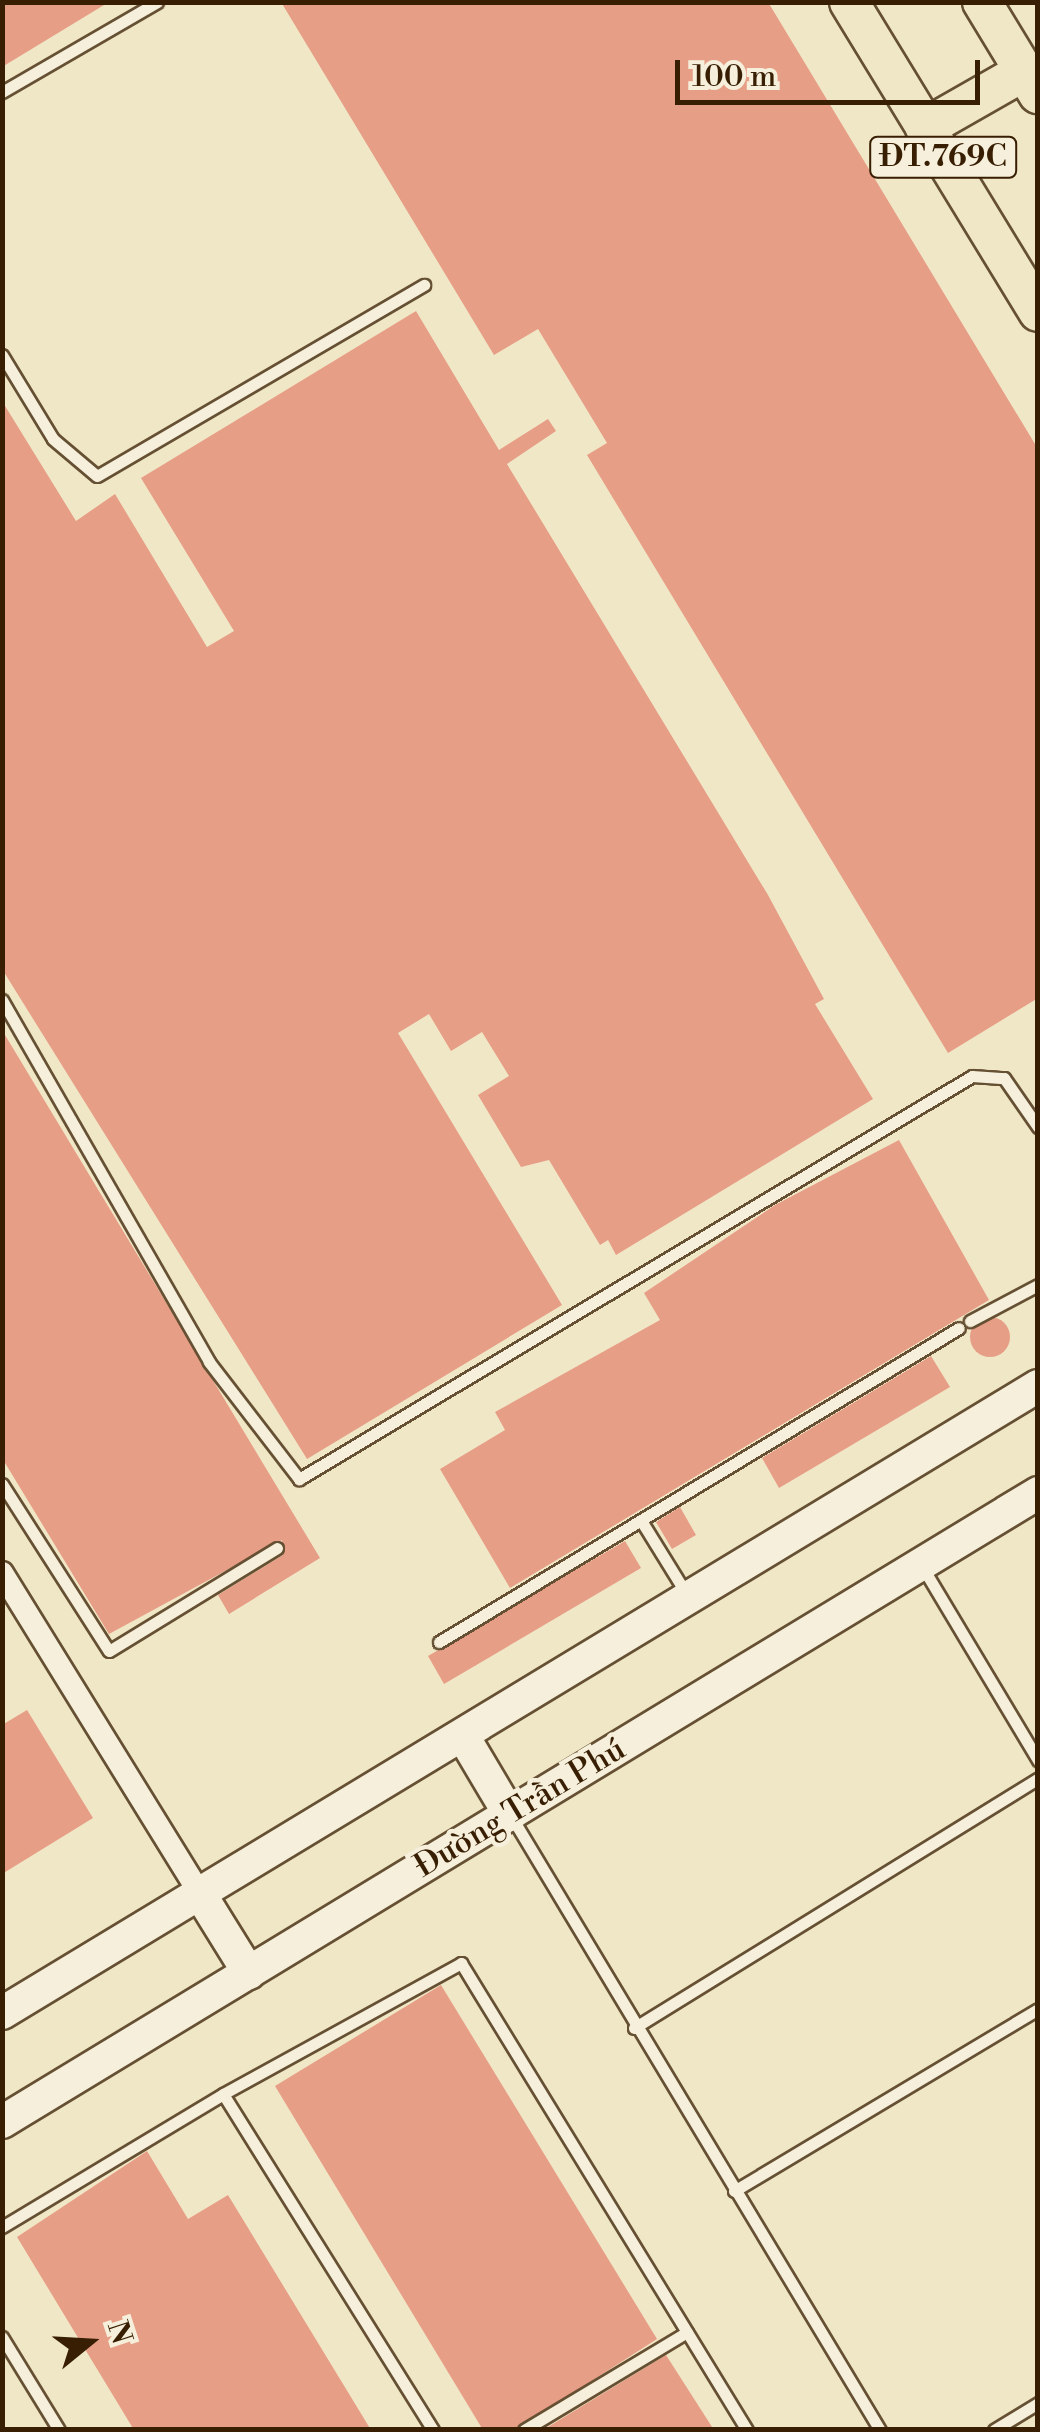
<!DOCTYPE html>
<html>
<head>
<meta charset="utf-8">
<style>
	body { margin:0 }
	#map { position:relative; width:1040px; height:2432px; overflow:hidden; background:#f0e7c7; font-family:"Libre Bodoni",serif }
	div>[style] { position:absolute }
	[style*='--x'] { left:calc(var(--x)*1px); top:calc(var(--y)*1px); width:calc(var(--w)*1px); rotate:calc(var(--a)*1deg) }
	.building>* { inset:0; background:#e79e86 }
	.round { border-radius:50% }
	.roads { filter:drop-shadow(2px 0 #665033) drop-shadow(-2px 0 #665033) drop-shadow(0 2px #665033) drop-shadow(0 -2px #665033) }
	.service>* { height:11px; margin:-5.5px; padding:0 5.5px; transform-origin:5.5px; border-radius:5.5px; background:#f5efdb }
	.minor>* { height:22px; margin:-11px; padding:0 11px; transform-origin:11px; border-radius:11px; background:#f5efdb }
	.secondary>* { height:32px; margin:-16px; padding:0 16px; transform-origin:16px; border-radius:16px; background:#f5efdb }
	.primary>* { height:38px; margin:-19px; padding:0 19px; transform-origin:19px; border-radius:19px; background:#f0e7c7 }
	span { translate:-50% -50%; white-space:nowrap; text-align:center; line-height:1.15; -webkit-text-stroke:9px #f5efdb; paint-order:stroke }
	.shield-label span { padding:2px 8px; background:#f5efdb; border:2px solid; border-radius:8px; -webkit-text-stroke-width:0 }
	.shield-label { font-size:30px; color:#381e02; font-weight:700 }
	.street-label { font-size:32px; color:#381e02 }
	.frame { position:absolute; inset:0; border:5px solid #381e02; pointer-events:none }
	.north { position:absolute; left:40px; top:2292px; width:100px; height:100px; -webkit-text-stroke:8px #f5efdb; paint-order:stroke; rotate:72deg; font-size:28px; font-weight:700; line-height:40px; text-align:center; color:#381e02 }
	.north::after { content:''; display:block; margin:auto; width:35px; height:45px; background:#381e02; clip-path:polygon(50% 0,100% 100%,50% 72%,0 100%) }
	.scale { position:absolute; left:675px; top:60px; width:305px; height:45px; box-sizing:border-box; border:5px solid #381e02; border-top:0; padding-left:12px; font-size:30px; line-height:35px; white-space:nowrap; color:#381e02; -webkit-text-stroke:8px #f5efdb; paint-order:stroke }
</style>
</head>
<body>
<div id="map">
	<div class="building">
		<div style="clip-path:polygon(2px 2px,109px 2px,2px 67px)"></div>
		<div style="clip-path:polygon(281px 2px,768px 2px,1038px 449px,1038px 998px,948px 1053px,587px 455px,607px 443px,538px 329px,494px 355px)"></div>
		<div style="clip-path:polygon(416px 311px,499px 450px,548px 419px,556px 431px,507px 464px,768px 895px,824px 999px,815px 1004px,873px 1099px,616px 1255px,608px 1240px,600px 1245px,549px 1160px,521px 1167px,478px 1095px,509px 1076px,482px 1032px,451px 1051px,429px 1014px,398px 1033px,562px 1305px,307px 1459px,2px 969px,2px 401px,76px 521px,115px 494px,207px 647px,234px 631px,141px 478px)"></div>
		<div style="clip-path:polygon(2px 1030px,320px 1558px,229px 1614px,218px 1595px,283px 1555px,282px 1540px,109px 1634px,2px 1458px)"></div>
		<div style="clip-path:polygon(899px 1140px,989px 1300px,510px 1588px,440px 1469px,505px 1430px,495px 1412px,660px 1320px,644px 1293px,775px 1205px)"></div>
		<div class="round" style="left:970px;top:1317px;width:40px;height:40px"></div>
		<div style="clip-path:polygon(931px 1356px,950px 1387px,779px 1488px,762px 1458px)"></div>
		<div style="clip-path:polygon(680px 1507px,696px 1535px,672px 1549px,656px 1522px)"></div>
		<div style="clip-path:polygon(625px 1541px,641px 1568px,444px 1684px,428px 1656px)"></div>
		<div style="clip-path:polygon(27px 1710px,93px 1818px,2px 1874px,2px 1725px)"></div>
		<div style="clip-path:polygon(441px 1985px,657px 2339px,515px 2430px,483px 2430px,275px 2086px)"></div>
		<div style="clip-path:polygon(147px 2151px,188px 2219px,228px 2195px,371px 2430px,134px 2430px,17px 2237px)"></div>
		<div style="clip-path:polygon(666px 2355px,714px 2430px,543px 2430px)"></div>
	</div>
	<div class="roads">
		<div class="service">
			<div style="--x:2;--y:92;--w:179;--a:-30.1"></div>
			<div style="--x:2;--y:355;--w:98;--a:58.7"></div>
			<div style="--x:53;--y:439;--w:57;--a:40.1"></div>
			<div style="--x:97;--y:476;--w:379;--a:-30.3"></div>
			<div style="--x:2;--y:1000;--w:417;--a:60.2"></div>
			<div style="--x:209;--y:1362;--w:148;--a:52.4"></div>
			<div style="--x:299;--y:1479;--w:784;--a:-30.91"></div>
			<div style="--x:972;--y:1076;--w:32;--a:4"></div>
			<div style="--x:1004;--y:1078;--w:60;--a:55.2"></div>
			<div style="--x:970;--y:1321;--w:77;--a:-27.9"></div>
			<div style="--x:2;--y:1484;--w:198;--a:57.4"></div>
			<div style="--x:109;--y:1651;--w:197;--a:-31.5"></div>
			<div style="--x:642;--y:1522;--w:86;--a:58.3"></div>
			<div style="--x:923;--y:1568;--w:224;--a:59.1"></div>
			<div style="--x:439;--y:1642;--w:607;--a:-31.13"></div>
			<div style="--x:511;--y:1816;--w:716;--a:59"></div>
			<div style="--x:634;--y:2028;--w:475;--a:-31.7"></div>
			<div style="--x:734;--y:2191;--w:354;--a:-30.9"></div>
			<div style="--x:2;--y:2227;--w:258;--a:-31"></div>
			<div style="--x:2;--y:2337;--w:109;--a:58.5"></div>
			<div style="--x:433;--y:2430;--w:396;--a:-122"></div>
			<div style="--x:223;--y:2094;--w:272;--a:-28.8"></div>
			<div style="--x:461;--y:1963;--w:548;--a:58.52"></div>
			<div style="--x:524;--y:2430;--w:190;--a:-31"></div>
			<div style="--x:994;--y:2430;--w:52;--a:-31.5"></div>
		</div>
		<div class="minor">
			<div style="--x:2;--y:1573;--w:377;--a:58.3"></div>
		</div>
		<div class="secondary">
			<div style="--x:463;--y:1736;--w:92;--a:59.3"></div>
			<div style="--x:200;--y:1894;--w:93;--a:58.2"></div>
			<div style="--x:2;--y:2013;--w:1211;--a:-31.18"></div>
			<div style="--x:2;--y:2122;--w:1212;--a:-31.26"></div>
		</div>
		<div class="primary">
			<div style="--x:849;--y:2;--w:363;--a:58.6"></div>
			<div style="--x:982;--y:2;--w:108;--a:58.7"></div>
			<div style="--x:925;--y:128;--w:113;--a:-29.7"></div>
		</div>
	</div>
	<div class="shield-label">
		<span style="left:943px;top:157px">ĐT.769C</span>
	</div>
	<div class="street-label">
		<span style="left:520px;top:1808px;rotate:-31deg">Đường Trần Phú</span>
	</div>
	<div class="frame"></div>
	<div class="north">N</div>
	<div class="scale">100 m</div>
</div>
</body>
</html>
